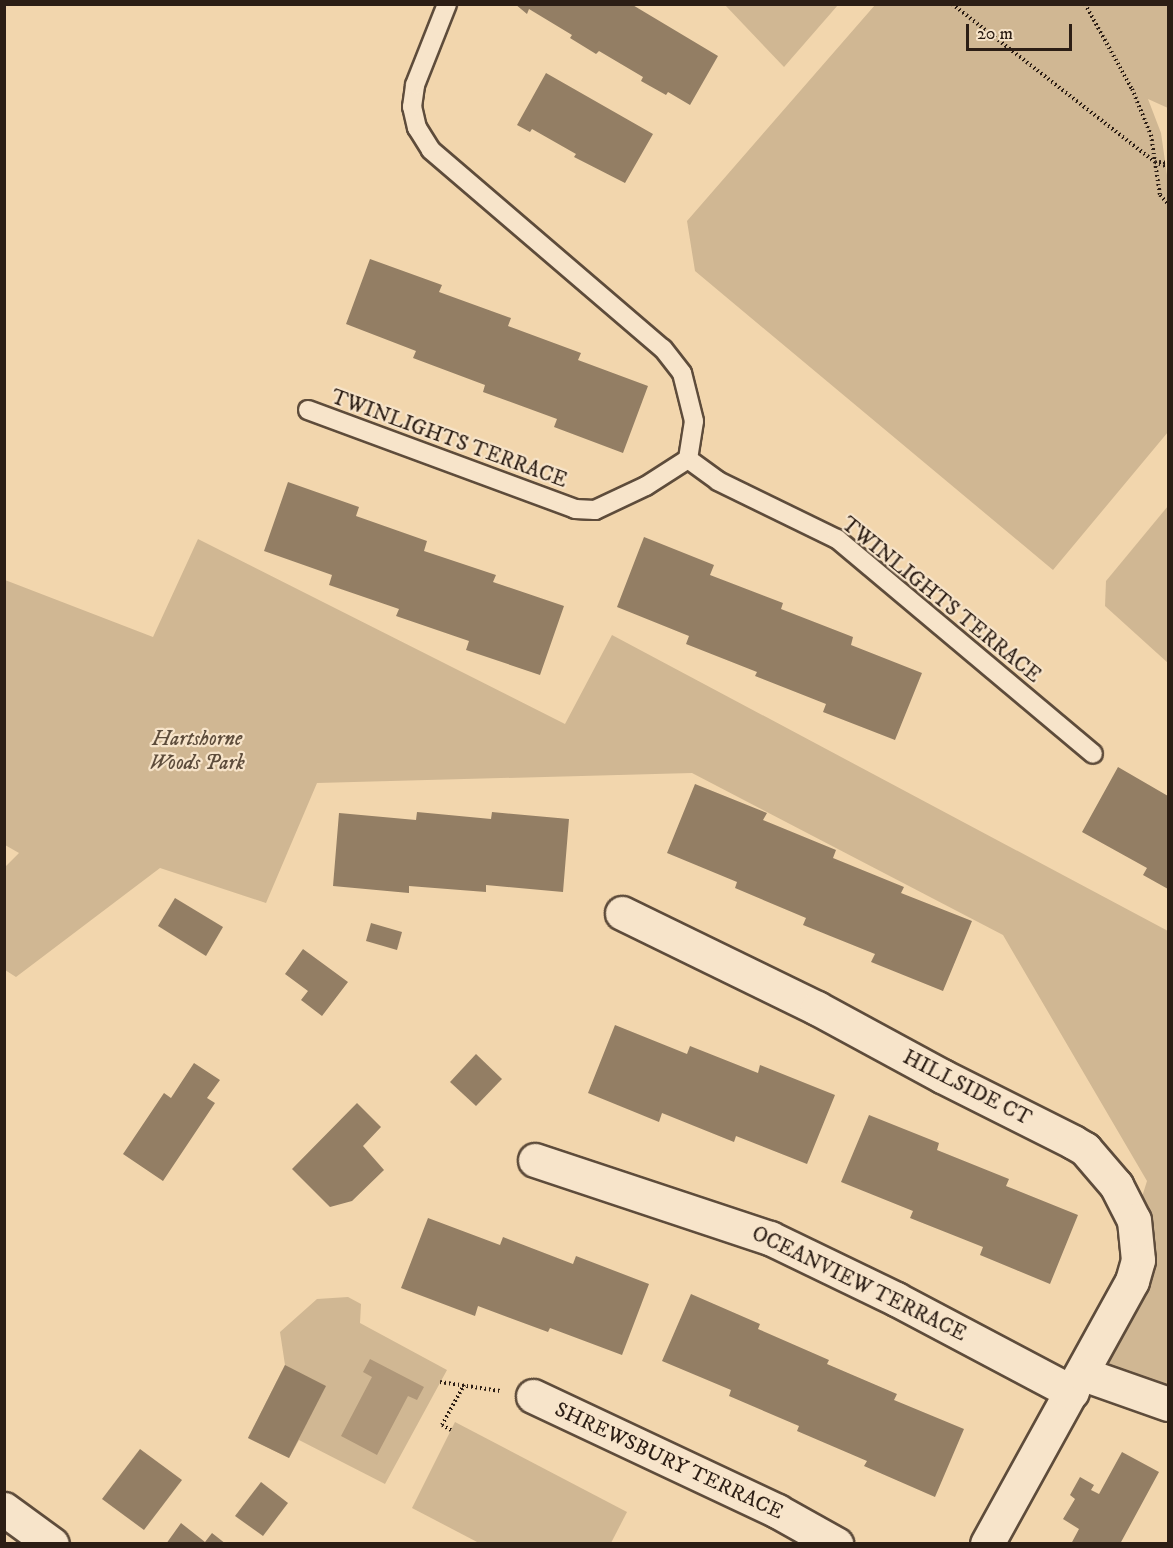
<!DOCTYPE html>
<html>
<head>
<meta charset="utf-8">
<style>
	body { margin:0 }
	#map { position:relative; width:1173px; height:1548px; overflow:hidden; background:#f2d6ad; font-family:"IM FELL DW Pica",serif }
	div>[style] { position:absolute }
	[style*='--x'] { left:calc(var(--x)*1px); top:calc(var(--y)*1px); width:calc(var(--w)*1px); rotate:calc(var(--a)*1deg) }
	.green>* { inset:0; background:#d0b793 }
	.water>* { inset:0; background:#af9779 }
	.building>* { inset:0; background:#937e64 }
	.path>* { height:4px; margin-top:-2px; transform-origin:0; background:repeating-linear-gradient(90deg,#2c1e15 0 1.5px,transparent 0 4.5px) }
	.roads { filter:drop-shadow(2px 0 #5e4c3b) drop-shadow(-2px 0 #5e4c3b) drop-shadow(0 2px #5e4c3b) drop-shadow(0 -2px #5e4c3b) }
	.service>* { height:18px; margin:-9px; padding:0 9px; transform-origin:9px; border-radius:9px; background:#f7e4ca }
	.minor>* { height:33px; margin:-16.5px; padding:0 16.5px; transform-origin:16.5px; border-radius:16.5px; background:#f7e4ca }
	span { translate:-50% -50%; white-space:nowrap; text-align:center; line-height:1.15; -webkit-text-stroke:4.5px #f7e4ca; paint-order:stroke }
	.street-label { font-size:21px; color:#2c1e15 }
	.park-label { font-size:21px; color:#5d4c3b; font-style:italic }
	.frame { position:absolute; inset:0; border:6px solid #2c1e15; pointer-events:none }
	.scale { position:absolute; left:966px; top:24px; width:106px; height:27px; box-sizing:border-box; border:3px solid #2c1e15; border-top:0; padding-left:8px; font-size:18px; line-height:21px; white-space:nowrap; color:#2c1e15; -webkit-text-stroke:4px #f7e4ca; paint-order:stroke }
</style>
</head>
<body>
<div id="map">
	<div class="green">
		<div style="clip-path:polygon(725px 5px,838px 5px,784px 67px)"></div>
		<div style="clip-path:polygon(875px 5px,1168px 5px,1168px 108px,1148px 99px,1161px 133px,1168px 182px,1168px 432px,1053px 570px,695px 271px,687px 221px)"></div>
		<div style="clip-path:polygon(1168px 506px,1168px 663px,1105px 606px,1106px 581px)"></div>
		<div style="clip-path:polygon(198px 539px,565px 724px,612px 635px,1168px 931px,1168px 1399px,1087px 1371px,1147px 1181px,1003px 935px,692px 773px,317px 783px,266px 903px,160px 868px,16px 977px,5px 970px,4px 868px,19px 853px,5px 845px,5px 580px,153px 637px)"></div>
		<div style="clip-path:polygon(348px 1297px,361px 1304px,360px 1323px,447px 1370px,385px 1484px,299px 1440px,289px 1458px,248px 1438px,285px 1365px,280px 1332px,317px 1299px)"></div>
		<div style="clip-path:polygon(455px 1422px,627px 1512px,611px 1543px,479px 1543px,412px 1508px)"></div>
	</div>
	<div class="water">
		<div style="clip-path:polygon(370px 1359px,424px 1387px,417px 1400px,408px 1396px,377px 1455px,341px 1436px,372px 1377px,363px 1372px)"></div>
	</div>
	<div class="building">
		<div style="clip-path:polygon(515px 4px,631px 4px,718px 56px,690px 105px,668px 92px,666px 95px,641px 81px,643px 77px,599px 51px,596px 54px,570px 38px,572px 35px,529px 9px,527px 14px)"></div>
		<div style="clip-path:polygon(546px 73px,653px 134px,625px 183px,574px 157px,576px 154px,532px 129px,530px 132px,517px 125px)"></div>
		<div style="clip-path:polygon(370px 259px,442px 285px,439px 292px,511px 318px,508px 326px,581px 353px,578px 360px,648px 386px,623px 453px,554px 427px,557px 419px,483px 392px,485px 385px,413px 358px,416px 351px,346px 324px)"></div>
		<div style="clip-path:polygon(288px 482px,359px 507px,356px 516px,427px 541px,424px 551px,496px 575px,493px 582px,564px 606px,540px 675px,466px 650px,469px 641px,396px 616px,399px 609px,329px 585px,332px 575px,264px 551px)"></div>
		<div style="clip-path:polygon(644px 537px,714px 565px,710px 575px,783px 603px,781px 609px,853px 637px,851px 645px,922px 673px,895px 740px,823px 712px,826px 704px,755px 676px,757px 672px,686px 644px,689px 636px,617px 607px)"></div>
		<div style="clip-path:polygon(1118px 767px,1168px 796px,1168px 889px,1143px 875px,1147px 868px,1082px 832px)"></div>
		<div style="clip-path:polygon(695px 784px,767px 813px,763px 820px,836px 850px,833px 858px,904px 887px,901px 893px,972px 921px,943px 991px,871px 962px,875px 954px,803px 925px,806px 918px,735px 888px,737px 882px,667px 853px)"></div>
		<div style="clip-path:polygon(417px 812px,491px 819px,492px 812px,569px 819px,563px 892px,486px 885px,486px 892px,409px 886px,409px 893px,333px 886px,339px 813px,416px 820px)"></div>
		<div style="clip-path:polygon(175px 898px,223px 927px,206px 956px,158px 926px)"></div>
		<div style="clip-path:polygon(371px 923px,402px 932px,397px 950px,366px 941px)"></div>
		<div style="clip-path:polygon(303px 949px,348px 982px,322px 1016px,301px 1000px,308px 991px,285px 974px)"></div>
		<div style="clip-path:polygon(615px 1025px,687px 1054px,690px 1046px,758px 1073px,760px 1065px,835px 1095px,807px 1164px,736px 1136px,734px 1142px,662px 1113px,659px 1122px,588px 1093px)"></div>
		<div style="clip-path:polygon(476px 1054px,502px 1079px,476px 1106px,450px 1082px)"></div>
		<div style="clip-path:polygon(194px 1063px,220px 1080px,207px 1098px,215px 1103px,163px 1181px,123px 1154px,164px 1093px,171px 1098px)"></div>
		<div style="clip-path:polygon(357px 1103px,381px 1127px,363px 1146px,384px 1170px,352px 1201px,330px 1207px,292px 1169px)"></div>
		<div style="clip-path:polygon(869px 1115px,939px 1143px,937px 1150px,1009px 1179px,1006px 1186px,1078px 1215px,1050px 1284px,980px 1255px,983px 1247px,910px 1218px,913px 1211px,841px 1182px)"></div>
		<div style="clip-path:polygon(428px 1218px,500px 1245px,503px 1237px,573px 1264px,576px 1256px,649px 1284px,622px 1355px,550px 1328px,548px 1332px,478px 1306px,475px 1316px,401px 1288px)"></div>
		<div style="clip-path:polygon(691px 1294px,760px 1324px,758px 1329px,829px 1360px,827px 1364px,897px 1394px,894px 1400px,964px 1429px,935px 1497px,864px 1466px,867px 1461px,797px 1431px,799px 1426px,729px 1396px,731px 1390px,662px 1361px)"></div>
		<div style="clip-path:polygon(285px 1365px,326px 1386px,289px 1458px,248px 1438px)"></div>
		<div style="clip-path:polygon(140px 1449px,182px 1480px,144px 1530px,102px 1499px)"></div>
		<div style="clip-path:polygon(1122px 1452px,1159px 1472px,1120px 1544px,1071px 1544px,1079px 1529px,1063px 1519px,1075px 1499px,1070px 1495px,1080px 1477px,1094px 1485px,1091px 1490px,1099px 1494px)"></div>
		<div style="clip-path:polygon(261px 1482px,288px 1503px,263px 1536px,235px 1516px)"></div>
		<div style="clip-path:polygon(181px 1523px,205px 1542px,212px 1533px,226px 1544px,166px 1544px)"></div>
	</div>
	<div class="path">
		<div style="--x:952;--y:4;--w:257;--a:37.9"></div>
		<div style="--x:1155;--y:162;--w:14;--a:21"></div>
		<div style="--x:1085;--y:4;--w:97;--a:61.1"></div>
		<div style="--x:1132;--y:89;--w:50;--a:67.6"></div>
		<div style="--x:1151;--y:135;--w:61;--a:81.5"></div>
		<div style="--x:1160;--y:195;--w:12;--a:48"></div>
		<div style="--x:1159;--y:162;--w:9;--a:6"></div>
		<div style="--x:440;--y:1382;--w:61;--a:8.5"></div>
		<div style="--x:451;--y:1430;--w:10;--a:-151"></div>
		<div style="--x:442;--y:1425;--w:46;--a:-61.2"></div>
	</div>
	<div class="roads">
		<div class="service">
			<div style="--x:308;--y:410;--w:285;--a:20.3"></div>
			<div style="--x:575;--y:509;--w:20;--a:3"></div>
			<div style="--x:595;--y:510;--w:56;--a:-25.2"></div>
			<div style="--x:646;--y:486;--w:50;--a:-32.7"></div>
			<div style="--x:688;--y:459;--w:38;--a:-81"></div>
			<div style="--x:694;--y:421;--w:49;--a:-104"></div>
			<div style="--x:682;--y:373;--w:31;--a:-128"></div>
			<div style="--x:663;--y:349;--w:306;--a:-139.4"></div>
			<div style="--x:431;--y:150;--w:26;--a:-122"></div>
			<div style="--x:417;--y:128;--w:22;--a:-103"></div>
			<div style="--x:412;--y:107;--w:22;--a:-82"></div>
			<div style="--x:415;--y:85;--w:87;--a:-68.4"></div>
			<div style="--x:688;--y:459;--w:37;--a:36"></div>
			<div style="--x:718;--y:481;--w:132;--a:26"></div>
			<div style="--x:837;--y:539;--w:334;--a:40"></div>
		</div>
		<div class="minor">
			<div style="--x:622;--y:913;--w:217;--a:26"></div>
			<div style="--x:817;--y:1008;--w:142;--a:28.5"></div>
			<div style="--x:942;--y:1076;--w:147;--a:26.7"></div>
			<div style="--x:1073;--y:1142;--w:14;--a:30"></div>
			<div style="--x:1085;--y:1149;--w:48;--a:49.3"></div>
			<div style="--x:1116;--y:1185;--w:39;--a:63"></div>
			<div style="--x:1134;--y:1220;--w:40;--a:84.3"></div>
			<div style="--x:1138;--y:1260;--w:22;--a:106"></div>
			<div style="--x:1132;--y:1281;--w:300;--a:118.9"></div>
			<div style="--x:535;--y:1160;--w:248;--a:18.4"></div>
			<div style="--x:770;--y:1238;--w:140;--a:25.8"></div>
			<div style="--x:896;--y:1299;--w:199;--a:27.9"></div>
			<div style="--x:1083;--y:1374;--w:90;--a:19.4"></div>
			<div style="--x:533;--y:1396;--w:270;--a:25.2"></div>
			<div style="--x:777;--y:1511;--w:68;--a:29.2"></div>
			<div style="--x:4;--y:1509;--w:59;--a:36.1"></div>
		</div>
	</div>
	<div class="street-label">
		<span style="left:449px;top:439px;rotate:20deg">TWINLIGHTS TERRACE</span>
		<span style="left:941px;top:600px;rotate:39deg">TWINLIGHTS TERRACE</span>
		<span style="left:967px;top:1088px;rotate:27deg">HILLSIDE CT</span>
		<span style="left:859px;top:1284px;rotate:26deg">OCEANVIEW TERRACE</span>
		<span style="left:669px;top:1461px;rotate:25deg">SHREWSBURY TERRACE</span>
	</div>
	<div class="park-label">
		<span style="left:197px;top:751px">Hartshorne<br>Woods Park</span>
	</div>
	<div class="frame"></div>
	<div class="scale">20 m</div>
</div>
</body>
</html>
